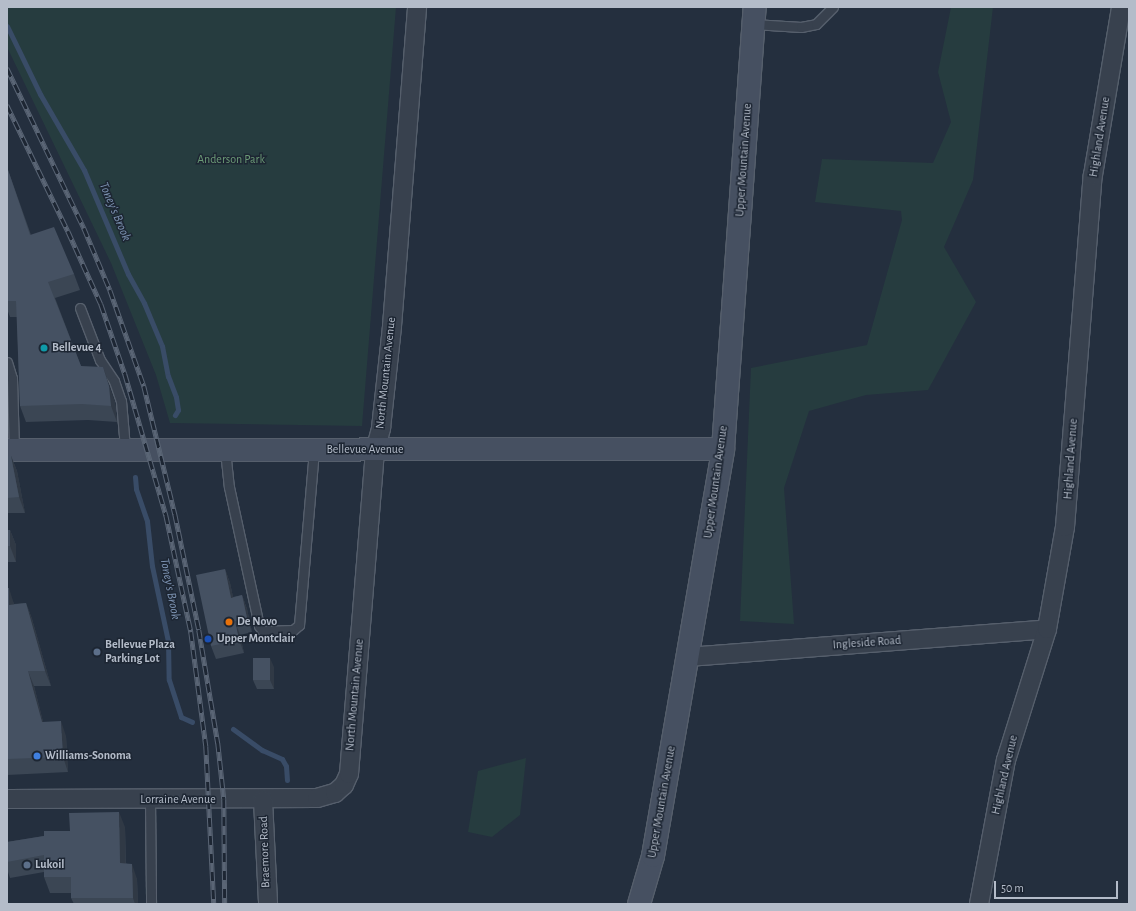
<!DOCTYPE html>
<html>
<head>
<meta charset="utf-8">
<style>
	body { margin:0 }
	#map { position:relative; width:1136px; height:911px; overflow:hidden; background:#242f3e; font-family:"Alegreya Sans",sans-serif }
	div>[style] { position:absolute }
	[style*='--x'] { left:calc(var(--x)*1px); top:calc(var(--y)*1px); width:calc(var(--w)*1px); rotate:calc(var(--a)*1deg) }
	.green>* { inset:0; background:#263c3f }
	.stream>* { height:5px; margin:-2.5px; padding:0 2.5px; transform-origin:2.5px; border-radius:2.5px; background:#394c67 }
	.roads { filter:drop-shadow(1px 0 #565f6c) drop-shadow(-1px 0 #565f6c) drop-shadow(0 1px #565f6c) drop-shadow(0 -1px #565f6c) }
	.lane>* { height:9px; margin:-4.5px; padding:0 4.5px; transform-origin:4.5px; border-radius:4.5px; background:#38414e }
	.street>* { height:18px; margin:-9px; padding:0 9px; transform-origin:9px; border-radius:9px; background:#38414e }
	.secondary>* { height:22px; margin:-11px; padding:0 11px; transform-origin:11px; border-radius:11px; background:#465061 }
	.rail>* { height:4.5px; margin-top:-2.25px; transform-origin:0; background:repeating-linear-gradient(90deg,#1d2633 0 9px,#5a6575 0 18px); box-sizing:border-box; border-block:1px solid #5a6575 }
	.wall>* { inset:0; background:#3b4654 }
	.shaded-wall>* { inset:0; background:#303945 }
	.building>* { inset:0; background:#455162 }
	.dots>* { width:11px; height:11px; translate:-50% -50%; box-sizing:border-box; border:2px solid #1d2633; border-radius:50% }
	span { translate:-50% -50%; white-space:nowrap; text-align:center; line-height:1.15; -webkit-text-stroke:3px #1d2633; paint-order:stroke }
	.street-label { font-size:12px; color:#b4bcc9 }
	.park-label { font-size:12px; color:#6b9a76 }
	.poi-label { font-size:12px; color:#b4bcc9; font-weight:700 }
	.left { translate:0 -50%; text-align:left }
	.water-label { font-size:13px; color:#7c92b1; font-style:italic }
	.frame { position:absolute; inset:0; border:8px solid #b4bcc9; pointer-events:none }
	.scale { position:absolute; left:994px; top:881px; width:124px; height:18px; box-sizing:border-box; border:2px solid #b4bcc9; border-top:0; padding-left:5px; font-size:12px; line-height:14px; white-space:nowrap; color:#b4bcc9; -webkit-text-stroke:3px #1d2633; paint-order:stroke }
</style>
</head>
<body>
<div id="map">
	<div class="green">
		<div style="clip-path:polygon(7px 7px,396px 7px,362px 426px,170px 423px,156px 375px,111px 263px,7px 47px)"></div>
		<div style="clip-path:polygon(951px 7px,993px 7px,973px 180px,944px 247px,976px 302px,928px 390px,866px 395px,809px 411px,784px 488px,794px 624px,740px 621px,751px 368px,867px 345px,902px 220px,901px 211px,815px 202px,822px 159px,933px 163px,951px 122px,938px 72px)"></div>
		<div style="clip-path:polygon(526px 758px,520px 815px,492px 837px,468px 832px,478px 771px)"></div>
	</div>
	<div class="stream">
		<div style="--x:7;--y:26;--w:76;--a:64.1"></div>
		<div style="--x:40;--y:94;--w:88;--a:59.9"></div>
		<div style="--x:84;--y:170;--w:113;--a:67.1"></div>
		<div style="--x:128;--y:274;--w:33;--a:61"></div>
		<div style="--x:144;--y:303;--w:47;--a:67.3"></div>
		<div style="--x:162;--y:346;--w:31;--a:79"></div>
		<div style="--x:168;--y:376;--w:22;--a:69"></div>
		<div style="--x:176;--y:397;--w:13;--a:81"></div>
		<div style="--x:178;--y:410;--w:6;--a:121"></div>
		<div style="--x:135;--y:477;--w:12;--a:85"></div>
		<div style="--x:136;--y:489;--w:34;--a:71"></div>
		<div style="--x:147;--y:521;--w:45;--a:83.7"></div>
		<div style="--x:152;--y:566;--w:77;--a:78"></div>
		<div style="--x:168;--y:641;--w:39;--a:89"></div>
		<div style="--x:169;--y:680;--w:39;--a:72"></div>
		<div style="--x:181;--y:717;--w:12;--a:24"></div>
		<div style="--x:233;--y:729;--w:36;--a:36"></div>
		<div style="--x:262;--y:750;--w:22;--a:24"></div>
		<div style="--x:282;--y:759;--w:8;--a:60"></div>
		<div style="--x:286;--y:766;--w:14;--a:86"></div>
	</div>
	<div class="roads">
		<div class="lane">
			<div style="--x:753;--y:24;--w:48;--a:3.6"></div>
			<div style="--x:801;--y:27;--w:15;--a:-11"></div>
			<div style="--x:816;--y:24;--w:24;--a:-45"></div>
			<div style="--x:80;--y:308;--w:56;--a:69"></div>
			<div style="--x:100;--y:360;--w:25;--a:56"></div>
			<div style="--x:114;--y:381;--w:21;--a:71"></div>
			<div style="--x:121;--y:401;--w:47;--a:85.1"></div>
			<div style="--x:7;--y:362;--w:17;--a:73"></div>
			<div style="--x:12;--y:378;--w:72;--a:88.4"></div>
			<div style="--x:225;--y:450;--w:37;--a:84"></div>
			<div style="--x:229;--y:487;--w:142;--a:77.8"></div>
			<div style="--x:259;--y:626;--w:6;--a:51"></div>
			<div style="--x:263;--y:631;--w:30;--a:-2"></div>
			<div style="--x:293;--y:630;--w:8;--a:-40"></div>
			<div style="--x:299;--y:625;--w:176;--a:-85.1"></div>
			<div style="--x:150;--y:800;--w:104;--a:89.4"></div>
		</div>
		<div class="street">
			<div style="--x:687;--y:657;--w:361;--a:-4.4"></div>
			<div style="--x:7;--y:799;--w:310;--a:-0.2"></div>
			<div style="--x:317;--y:798;--w:19;--a:-16"></div>
			<div style="--x:335;--y:793;--w:12;--a:-42"></div>
			<div style="--x:344;--y:785;--w:12;--a:-66"></div>
			<div style="--x:349;--y:774;--w:324;--a:-85.4"></div>
			<div style="--x:375;--y:451;--w:24;--a:-75"></div>
			<div style="--x:381;--y:428;--w:103;--a:-83.8"></div>
			<div style="--x:392;--y:326;--w:320;--a:-85.5"></div>
			<div style="--x:263;--y:800;--w:104;--a:87.2"></div>
			<div style="--x:979;--y:904;--w:147;--a:-79.4"></div>
			<div style="--x:1006;--y:760;--w:137;--a:-72.6"></div>
			<div style="--x:1047;--y:629;--w:104;--a:-80"></div>
			<div style="--x:1065;--y:527;--w:353;--a:-85.5"></div>
			<div style="--x:1093;--y:175;--w:170;--a:-80.5"></div>
		</div>
		<div class="secondary">
			<div style="--x:7;--y:450;--w:716;--a:-0.08"></div>
			<div style="--x:639;--y:904;--w:50;--a:-73.7"></div>
			<div style="--x:653;--y:856;--w:413;--a:-80.2"></div>
			<div style="--x:723;--y:449;--w:443;--a:-85.9"></div>
		</div>
	</div>
	<div class="rail">
		<div style="--x:7;--y:68;--w:178;--a:64.3"></div>
		<div style="--x:84;--y:228;--w:67;--a:67.2"></div>
		<div style="--x:110;--y:290;--w:102;--a:70.5"></div>
		<div style="--x:144;--y:386;--w:132;--a:76.4"></div>
		<div style="--x:175;--y:514;--w:118;--a:78.3"></div>
		<div style="--x:199;--y:630;--w:115;--a:80.5"></div>
		<div style="--x:218;--y:743;--w:56;--a:83.9"></div>
		<div style="--x:224;--y:799;--w:105;--a:89.5"></div>
		<div style="--x:7;--y:105;--w:140;--a:64.2"></div>
		<div style="--x:68;--y:231;--w:80;--a:65.7"></div>
		<div style="--x:101;--y:304;--w:74;--a:71.1"></div>
		<div style="--x:125;--y:374;--w:147;--a:73.8"></div>
		<div style="--x:166;--y:515;--w:120;--a:77.9"></div>
		<div style="--x:191;--y:632;--w:115;--a:82.5"></div>
		<div style="--x:206;--y:746;--w:158;--a:87.1"></div>
	</div>
	<div class="wall">
		<div style="clip-path:polygon(7px 167px,31px 235px,74px 274px,80px 290px,55px 298px,81px 366px,115px 402px,117px 422px,88px 420px,26px 422px,20px 406px,17px 317px,10px 317px,7px 309px)"></div>
		<div style="clip-path:polygon(7px 456px,11px 456px,17px 471px,25px 513px,7px 513px)"></div>
		<div style="clip-path:polygon(7px 530px,10px 530px,16px 545px,16px 562px,7px 562px)"></div>
		<div style="clip-path:polygon(225px 569px,230px 583px,233px 597px,242px 595px,247px 609px,252px 632px,240px 635px,244px 653px,216px 659px,211px 646px)"></div>
		<div style="clip-path:polygon(7px 588px,14px 604px,26px 603px,32px 619px,51px 686px,34px 686px,43px 722px,66px 736px,68px 772px,7px 775px)"></div>
		<div style="clip-path:polygon(274px 667px,274px 689px,257px 689px,253px 680px)"></div>
		<div style="clip-path:polygon(125px 827px,126px 863px,137px 879px,138px 904px,74px 904px,71px 898px,71px 893px,50px 893px,44px 877px,44px 872px,10px 878px,7px 869px,7px 842px,44px 836px,70px 831px)"></div>
	</div>
	<div class="shaded-wall">
		<div style="clip-path:polygon(103px 367px,115px 402px,117px 422px,111px 406px)"></div>
		<div style="clip-path:polygon(11px 456px,17px 471px,25px 513px,19px 497px)"></div>
		<div style="clip-path:polygon(10px 530px,16px 545px,16px 562px,10px 546px)"></div>
		<div style="clip-path:polygon(225px 569px,230px 583px,236px 611px,231px 598px)"></div>
		<div style="clip-path:polygon(9px 588px,14px 604px,15px 620px,9px 605px)"></div>
		<div style="clip-path:polygon(242px 595px,247px 609px,252px 632px,247px 618px)"></div>
		<div style="clip-path:polygon(26px 603px,32px 619px,51px 686px,45px 671px)"></div>
		<div style="clip-path:polygon(235px 621px,240px 635px,244px 653px,239px 640px)"></div>
		<div style="clip-path:polygon(270px 658px,274px 667px,274px 689px,270px 680px)"></div>
		<div style="clip-path:polygon(28px 671px,34px 686px,47px 737px,42px 722px)"></div>
		<div style="clip-path:polygon(61px 721px,66px 736px,68px 772px,63px 757px)"></div>
		<div style="clip-path:polygon(119px 812px,125px 827px,126px 879px,120px 863px)"></div>
		<div style="clip-path:polygon(132px 864px,137px 879px,138px 904px,135px 904px,133px 898px)"></div>
	</div>
	<div class="building">
		<div style="clip-path:polygon(7px 167px,30px 235px,54px 227px,74px 274px,48px 282px,81px 366px,103px 367px,109px 386px,111px 406px,82px 404px,20px 406px,16px 301px,7px 301px)"></div>
		<div style="clip-path:polygon(7px 456px,11px 456px,19px 497px,7px 498px)"></div>
		<div style="clip-path:polygon(7px 530px,10px 530px,10px 546px,7px 546px)"></div>
		<div style="clip-path:polygon(225px 569px,231px 598px,242px 595px,247px 618px,235px 621px,239px 640px,211px 646px,196px 575px)"></div>
		<div style="clip-path:polygon(7px 588px,9px 588px,9px 605px,26px 603px,45px 671px,28px 671px,42px 722px,61px 721px,63px 757px,7px 759px)"></div>
		<div style="clip-path:polygon(253px 658px,270px 658px,270px 680px,253px 680px)"></div>
		<div style="clip-path:polygon(119px 812px,120px 863px,132px 864px,133px 898px,71px 898px,71px 877px,44px 877px,44px 855px,7px 862px,7px 842px,44px 836px,44px 831px,70px 831px,69px 813px)"></div>
	</div>
	<div class="dots">
		<div style="left:44px;top:348px;background:#0f9aa8"></div>
		<div style="left:229px;top:622px;background:#e8710a"></div>
		<div style="left:208px;top:639px;background:#1a4fb4"></div>
		<div style="left:97px;top:652px;background:#5c6f8a"></div>
		<div style="left:37px;top:756px;background:#3f7fe0"></div>
		<div style="left:27px;top:865px;background:#5c6f8a"></div>
	</div>
	<div class="street-label">
		<span style="left:1100px;top:137px;rotate:-81deg">Highland Avenue</span>
		<span style="left:744px;top:160px;rotate:-86deg">Upper Mountain Avenue</span>
		<span style="left:386px;top:373px;rotate:-84deg">North Mountain Avenue</span>
		<span style="left:365px;top:450px">Bellevue Avenue</span>
		<span style="left:1071px;top:459px;rotate:-86deg">Highland Avenue</span>
		<span style="left:716px;top:482px;rotate:-82deg">Upper Mountain Avenue</span>
		<span style="left:867px;top:643px;rotate:-4deg">Ingleside Road</span>
		<span style="left:355px;top:695px;rotate:-85deg">North Mountain Avenue</span>
		<span style="left:1005px;top:775px;rotate:-77deg">Highland Avenue</span>
		<span style="left:178px;top:800px">Lorraine Avenue</span>
		<span style="left:662px;top:802px;rotate:-80deg">Upper Mountain Avenue</span>
		<span style="left:265px;top:852px;rotate:-92deg">Braemore Road</span>
	</div>
	<div class="park-label">
		<span style="left:231px;top:160px">Anderson Park</span>
	</div>
	<div class="poi-label">
		<span class="left" style="left:52px;top:348px">Bellevue 4</span>
		<span class="left" style="left:237px;top:622px">De Novo</span>
		<span class="left" style="left:217px;top:639px">Upper Montclair</span>
		<span class="left" style="left:105px;top:652px">Bellevue Plaza<br>Parking Lot</span>
		<span class="left" style="left:45px;top:756px">Williams-Sonoma</span>
		<span class="left" style="left:35px;top:865px">Lukoil</span>
	</div>
	<div class="water-label">
		<span style="left:114px;top:212px;rotate:67deg">Toney's Brook</span>
		<span style="left:169px;top:589px;rotate:79deg">Toney's Brook</span>
	</div>
	<div class="frame"></div>
	<div class="scale">50 m</div>
</div>
</body>
</html>
